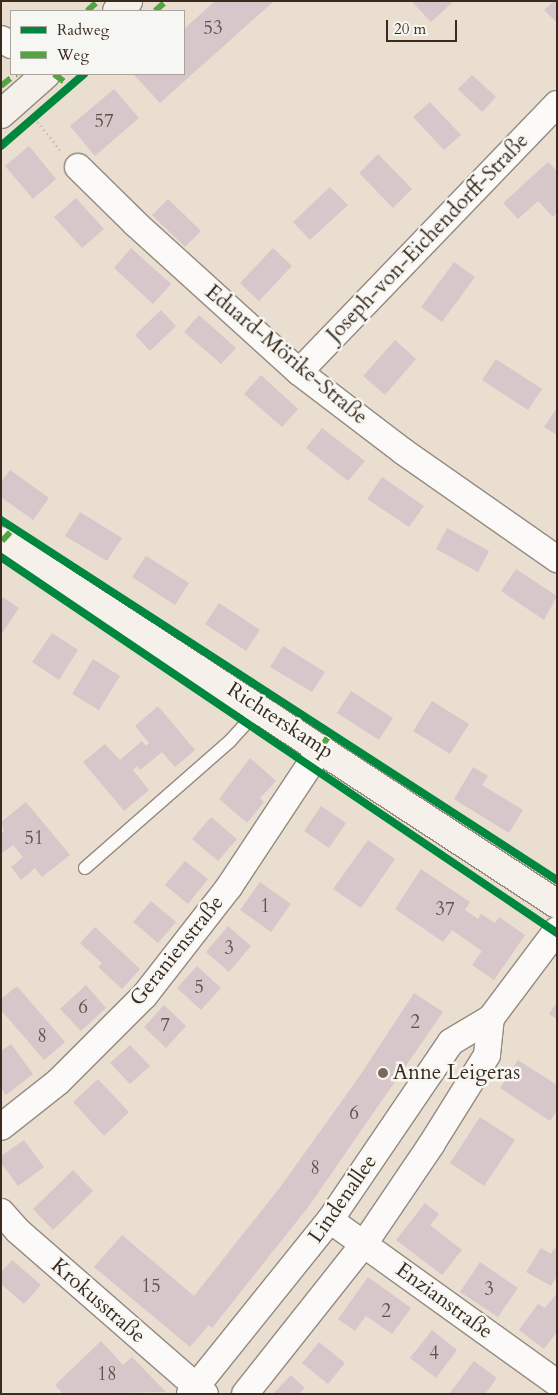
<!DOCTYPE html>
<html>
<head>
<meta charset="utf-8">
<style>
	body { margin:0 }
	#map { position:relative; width:558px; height:1395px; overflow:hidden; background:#eaded0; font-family:Cardo,serif }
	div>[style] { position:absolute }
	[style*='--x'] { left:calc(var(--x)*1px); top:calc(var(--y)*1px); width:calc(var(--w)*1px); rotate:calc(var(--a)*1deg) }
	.building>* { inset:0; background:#d7c7ca }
	.path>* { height:3px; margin-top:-1.5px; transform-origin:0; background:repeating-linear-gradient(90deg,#c0bbb7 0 1px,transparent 0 5px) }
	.roads { filter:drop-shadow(1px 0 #948a81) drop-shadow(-1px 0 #948a81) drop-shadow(0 1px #948a81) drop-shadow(0 -1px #948a81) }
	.lane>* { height:12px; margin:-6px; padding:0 6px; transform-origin:6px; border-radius:6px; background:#fcfaf8 }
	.street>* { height:26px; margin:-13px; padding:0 13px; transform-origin:13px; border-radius:13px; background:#fcfaf8 }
	.secondary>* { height:28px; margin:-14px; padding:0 14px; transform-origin:14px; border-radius:14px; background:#f5f1ea }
	.quiet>* { height:6px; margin-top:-3px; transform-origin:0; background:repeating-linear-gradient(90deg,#54a441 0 12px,transparent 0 18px) }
	.cycleway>* { height:8px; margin:-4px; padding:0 4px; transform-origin:4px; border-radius:4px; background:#00873e }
	.dots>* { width:14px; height:14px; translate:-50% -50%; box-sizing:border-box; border:2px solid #f6f6f2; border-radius:50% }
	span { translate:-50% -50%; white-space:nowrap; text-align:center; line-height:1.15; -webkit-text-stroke:5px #f6f6f2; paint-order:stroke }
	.number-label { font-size:19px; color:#625149 }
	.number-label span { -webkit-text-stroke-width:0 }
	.street-label { font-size:21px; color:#3b2a1e }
	.poi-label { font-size:21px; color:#3b2a1e }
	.left { translate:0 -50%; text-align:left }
	.frame { position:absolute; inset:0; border:2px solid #3b2a1e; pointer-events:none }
	.legend { position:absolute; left:10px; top:10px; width:175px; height:65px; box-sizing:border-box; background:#f6f6f2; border:1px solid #aba49d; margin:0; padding:6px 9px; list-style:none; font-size:15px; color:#3b2a1e }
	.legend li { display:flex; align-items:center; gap:10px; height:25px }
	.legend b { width:25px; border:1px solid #aba49d }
	.scale { position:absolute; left:386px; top:20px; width:71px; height:22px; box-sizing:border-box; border:2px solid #3b2a1e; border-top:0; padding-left:6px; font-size:15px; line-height:18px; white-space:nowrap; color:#3b2a1e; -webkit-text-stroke:4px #f6f6f2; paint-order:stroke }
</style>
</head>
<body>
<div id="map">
	<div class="building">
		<div style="clip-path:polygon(215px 1px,274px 1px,160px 103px,133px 74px,184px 74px,184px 29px)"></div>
		<div style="clip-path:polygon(415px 1px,454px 1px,431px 22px,413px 3px)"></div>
		<div style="clip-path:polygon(554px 1px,557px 1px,557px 23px,544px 10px)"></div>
		<div style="clip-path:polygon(472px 75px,496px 97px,482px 112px,458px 89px)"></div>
		<div style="clip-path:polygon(114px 89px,139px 118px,95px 156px,70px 126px)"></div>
		<div style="clip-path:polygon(430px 102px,461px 135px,444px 150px,413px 117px)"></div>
		<div style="clip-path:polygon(29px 146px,56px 179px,33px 199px,5px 166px)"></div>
		<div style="clip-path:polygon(378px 154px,412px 189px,393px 208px,359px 173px)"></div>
		<div style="clip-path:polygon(548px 162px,557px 171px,557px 213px,553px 217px,538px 201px,518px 219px,503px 203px)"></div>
		<div style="clip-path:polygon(330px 187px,348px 205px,310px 240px,293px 222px)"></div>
		<div style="clip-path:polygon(76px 198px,104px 229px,82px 248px,54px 217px)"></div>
		<div style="clip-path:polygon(168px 199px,201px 231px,185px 247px,152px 215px)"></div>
		<div style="clip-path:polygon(131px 248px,171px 284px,153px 304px,114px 268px)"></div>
		<div style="clip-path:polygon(273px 248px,292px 266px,259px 301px,240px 283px)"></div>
		<div style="clip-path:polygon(454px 262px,475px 277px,442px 322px,421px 307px)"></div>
		<div style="clip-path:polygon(161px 310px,176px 326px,150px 351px,135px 335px)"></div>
		<div style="clip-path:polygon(199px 315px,236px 348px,221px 364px,184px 332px)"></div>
		<div style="clip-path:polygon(395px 340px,416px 359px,385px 395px,363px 376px)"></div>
		<div style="clip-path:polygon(496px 359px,542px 389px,528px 410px,482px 380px)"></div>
		<div style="clip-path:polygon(261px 375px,298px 409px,282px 427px,244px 394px)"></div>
		<div style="clip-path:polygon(557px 408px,557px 435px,544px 427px)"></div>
		<div style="clip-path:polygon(322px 428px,365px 461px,348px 481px,306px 448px)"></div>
		<div style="clip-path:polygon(10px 470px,49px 498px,33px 520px,1px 497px,1px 482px)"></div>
		<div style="clip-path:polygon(382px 477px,424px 506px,409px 527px,367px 499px)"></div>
		<div style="clip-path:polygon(80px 512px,122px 538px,107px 561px,65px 536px)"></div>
		<div style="clip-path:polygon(447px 528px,489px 551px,478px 572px,436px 549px)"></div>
		<div style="clip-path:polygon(146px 556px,189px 583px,175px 605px,132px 577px)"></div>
		<div style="clip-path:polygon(516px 569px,557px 596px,544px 620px,501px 591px)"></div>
		<div style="clip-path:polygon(1px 596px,19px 608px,1px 635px)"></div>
		<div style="clip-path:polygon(219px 603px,260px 630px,246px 651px,205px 624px)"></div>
		<div style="clip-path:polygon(52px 633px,78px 650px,59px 680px,32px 662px)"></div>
		<div style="clip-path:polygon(283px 646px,325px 672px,312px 692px,270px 667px)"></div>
		<div style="clip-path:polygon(93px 659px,120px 676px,99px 710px,72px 694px)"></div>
		<div style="clip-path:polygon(351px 691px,393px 718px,379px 740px,337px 713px)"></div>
		<div style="clip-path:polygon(432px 701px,469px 724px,450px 754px,413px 731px)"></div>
		<div style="clip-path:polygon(158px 706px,195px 750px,175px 767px,162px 752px,140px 770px,137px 766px,133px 770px,149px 790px,124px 811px,83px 762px,105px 744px,120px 760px,142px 741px,146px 746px,149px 743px,135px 726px)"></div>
		<div style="clip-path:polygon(250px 758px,276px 781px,260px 798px,264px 802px,247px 823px,219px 799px)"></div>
		<div style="clip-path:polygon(473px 767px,488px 776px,482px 785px,523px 810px,509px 833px,454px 799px)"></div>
		<div style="clip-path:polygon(26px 802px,70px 855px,42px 877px,35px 868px,21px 880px,11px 867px,23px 857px,13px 845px,1px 854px,1px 833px,4px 831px,1px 822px)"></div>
		<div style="clip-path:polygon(321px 806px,346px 823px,329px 848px,304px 831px)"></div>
		<div style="clip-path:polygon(211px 817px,237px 839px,218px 861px,192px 839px)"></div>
		<div style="clip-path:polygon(368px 840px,395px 859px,361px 908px,333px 889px)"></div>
		<div style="clip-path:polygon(185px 861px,208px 879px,188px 904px,165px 885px)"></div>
		<div style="clip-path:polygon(421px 869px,470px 902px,465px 910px,478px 919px,481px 914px,495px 923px,499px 917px,525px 935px,494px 980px,472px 965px,482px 951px,452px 930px,443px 942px,395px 909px)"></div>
		<div style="clip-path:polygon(260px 882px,291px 904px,271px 932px,240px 910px)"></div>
		<div style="clip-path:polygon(151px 901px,176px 922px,158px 943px,133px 922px)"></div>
		<div style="clip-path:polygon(228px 926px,251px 946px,229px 972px,206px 952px)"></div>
		<div style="clip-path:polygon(95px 927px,140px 969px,122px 989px,98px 967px,102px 963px,80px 943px)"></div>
		<div style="clip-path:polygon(197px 966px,221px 988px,201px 1010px,177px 988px)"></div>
		<div style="clip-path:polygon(86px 985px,106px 1008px,81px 1031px,60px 1009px)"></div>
		<div style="clip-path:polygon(17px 986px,65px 1042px,44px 1060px,1px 1010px,1px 999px)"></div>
		<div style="clip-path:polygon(414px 993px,443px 1012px,309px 1206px,212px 1328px,209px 1325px,190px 1347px,94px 1267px,122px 1235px,194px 1296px,281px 1186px,359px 1077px)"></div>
		<div style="clip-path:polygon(557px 1002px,557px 1019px,549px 1014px)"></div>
		<div style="clip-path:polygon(164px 1005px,186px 1026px,166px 1048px,144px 1027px)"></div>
		<div style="clip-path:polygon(11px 1044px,33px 1074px,6px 1095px,1px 1088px,1px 1051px)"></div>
		<div style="clip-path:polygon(130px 1045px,150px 1066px,130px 1084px,110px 1063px)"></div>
		<div style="clip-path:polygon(518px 1060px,557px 1085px,557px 1111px,550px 1121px,500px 1088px)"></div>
		<div style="clip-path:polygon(98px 1079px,129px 1112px,104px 1136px,73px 1102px)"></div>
		<div style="clip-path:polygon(480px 1117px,515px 1140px,484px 1186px,450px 1163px)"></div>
		<div style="clip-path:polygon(24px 1140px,44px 1167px,18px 1186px,1px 1163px,1px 1156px)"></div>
		<div style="clip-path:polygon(73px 1170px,93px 1191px,53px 1230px,33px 1209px)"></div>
		<div style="clip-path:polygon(425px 1203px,439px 1214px,430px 1225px,462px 1250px,442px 1275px,396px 1240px)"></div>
		<div style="clip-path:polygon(541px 1248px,551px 1254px,554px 1248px,557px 1249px,557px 1276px,551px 1286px,526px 1272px)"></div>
		<div style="clip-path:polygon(12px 1260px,41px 1285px,24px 1304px,1px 1284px,1px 1272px)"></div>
		<div style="clip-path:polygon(480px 1262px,518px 1288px,498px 1317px,460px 1292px)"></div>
		<div style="clip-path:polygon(368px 1277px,411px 1308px,392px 1334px,366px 1316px,355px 1331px,338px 1319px)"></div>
		<div style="clip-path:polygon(557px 1293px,557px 1332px,544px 1349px,519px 1330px,538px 1304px,545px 1308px)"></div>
		<div style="clip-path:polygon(432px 1330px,457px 1350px,436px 1378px,410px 1358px)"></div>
		<div style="clip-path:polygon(101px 1341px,123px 1365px,132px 1357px,166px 1392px,63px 1394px,55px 1385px)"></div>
		<div style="clip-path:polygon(319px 1342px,345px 1363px,328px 1384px,302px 1363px)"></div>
		<div style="clip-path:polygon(474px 1361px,497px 1378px,485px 1394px,449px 1394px)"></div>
		<div style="clip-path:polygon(291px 1375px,305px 1388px,299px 1394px,273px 1394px)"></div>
	</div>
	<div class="path">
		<div style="--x:34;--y:118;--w:41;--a:50.9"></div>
	</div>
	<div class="roads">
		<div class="lane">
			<div style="--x:85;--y:868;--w:193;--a:-41.2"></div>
			<div style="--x:230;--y:741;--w:45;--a:-47.7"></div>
		</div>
		<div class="street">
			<div style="--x:1;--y:39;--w:12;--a:31"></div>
			<div style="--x:78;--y:167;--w:81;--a:44.5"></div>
			<div style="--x:136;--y:224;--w:220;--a:42.2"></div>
			<div style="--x:299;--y:372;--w:132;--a:37.3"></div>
			<div style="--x:404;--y:452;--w:187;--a:35"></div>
			<div style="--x:299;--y:372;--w:372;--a:-46.1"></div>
			<div style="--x:1;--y:1127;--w:73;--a:-38.3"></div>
			<div style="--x:58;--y:1082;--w:123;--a:-45"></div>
			<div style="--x:145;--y:995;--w:137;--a:-52.1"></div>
			<div style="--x:229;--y:887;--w:167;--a:-56.5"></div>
			<div style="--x:1;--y:1212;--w:25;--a:48"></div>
			<div style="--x:18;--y:1231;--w:248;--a:41.1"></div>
			<div style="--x:330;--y:1220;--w:279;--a:35.7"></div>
			<div style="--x:190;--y:1394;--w:223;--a:-51.2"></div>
			<div style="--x:330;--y:1220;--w:215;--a:-55.8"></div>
			<div style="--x:451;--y:1042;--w:47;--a:-31"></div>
			<div style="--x:491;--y:1018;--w:110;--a:-53.1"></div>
			<div style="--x:245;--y:1394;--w:191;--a:-51.6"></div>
			<div style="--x:364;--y:1244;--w:120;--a:-55.9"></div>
			<div style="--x:431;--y:1145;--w:106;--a:-58.1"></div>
			<div style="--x:487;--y:1055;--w:37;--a:-84"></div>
		</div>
		<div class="secondary">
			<div style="--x:117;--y:11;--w:15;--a:-42"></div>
			<div style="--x:1;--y:114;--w:60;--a:-41.6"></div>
			<div style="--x:1;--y:541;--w:664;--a:33.14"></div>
		</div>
	</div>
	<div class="quiet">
		<div style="--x:87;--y:11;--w:15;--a:-42"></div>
		<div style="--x:155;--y:11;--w:15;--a:-42"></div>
		<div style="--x:54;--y:74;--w:20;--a:37"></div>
		<div style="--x:1;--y:86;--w:19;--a:-39"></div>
		<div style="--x:2;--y:541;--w:16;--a:-47"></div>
		<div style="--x:321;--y:748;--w:19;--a:-58"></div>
	</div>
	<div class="cycleway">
		<div style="--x:1;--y:146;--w:110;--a:-40.9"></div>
		<div style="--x:1;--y:520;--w:662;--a:32.92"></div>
		<div style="--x:1;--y:557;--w:671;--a:34.07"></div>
	</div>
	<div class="dots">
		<div style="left:383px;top:1073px;background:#78695c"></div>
	</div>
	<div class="number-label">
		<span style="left:213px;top:29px">53</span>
		<span style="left:104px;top:122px">57</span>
		<span style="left:34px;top:839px">51</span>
		<span style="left:265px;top:907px">1</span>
		<span style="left:445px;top:910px">37</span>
		<span style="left:229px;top:949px">3</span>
		<span style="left:199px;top:988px">5</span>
		<span style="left:83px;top:1008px">6</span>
		<span style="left:415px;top:1023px">2</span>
		<span style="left:165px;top:1026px">7</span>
		<span style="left:42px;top:1037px">8</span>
		<span style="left:354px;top:1114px">6</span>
		<span style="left:315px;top:1169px">8</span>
		<span style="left:151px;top:1287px">15</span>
		<span style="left:489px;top:1290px">3</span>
		<span style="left:386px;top:1312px">2</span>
		<span style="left:434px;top:1354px">4</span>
		<span style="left:107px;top:1375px">18</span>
	</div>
	<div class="street-label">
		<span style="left:428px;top:238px;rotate:-46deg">Joseph-von-Eichendorff-Straße</span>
		<span style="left:286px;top:355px;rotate:40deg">Eduard-Mörike-Straße</span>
		<span style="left:280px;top:721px;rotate:33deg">Richterskamp</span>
		<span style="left:177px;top:951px;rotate:-51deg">Geranienstraße</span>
		<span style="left:343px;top:1199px;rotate:-55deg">Lindenallee</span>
		<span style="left:98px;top:1301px;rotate:41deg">Krokusstraße</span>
		<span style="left:444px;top:1301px;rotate:36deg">Enzianstraße</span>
	</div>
	<div class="poi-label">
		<span class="left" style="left:393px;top:1073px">Anne Leigeras</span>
	</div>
	<div class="frame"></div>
	<ul class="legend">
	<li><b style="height:6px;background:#00873e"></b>Radweg</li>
	<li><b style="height:6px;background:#54a441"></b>Weg</li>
	</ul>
	<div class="scale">20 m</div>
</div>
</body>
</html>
